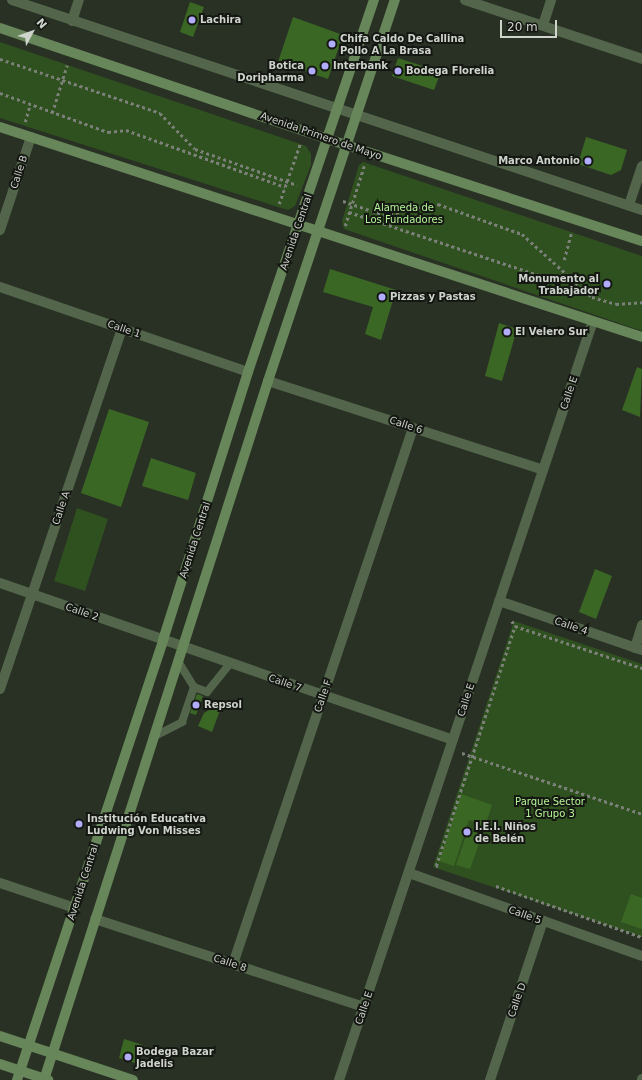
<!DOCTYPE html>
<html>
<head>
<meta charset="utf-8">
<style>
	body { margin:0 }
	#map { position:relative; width:642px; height:1080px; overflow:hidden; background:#293125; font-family:"DejaVu Sans",sans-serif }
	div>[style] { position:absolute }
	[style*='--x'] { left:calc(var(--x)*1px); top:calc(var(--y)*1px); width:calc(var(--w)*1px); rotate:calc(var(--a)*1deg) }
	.green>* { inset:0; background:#2f501f }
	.building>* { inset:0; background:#3b6724 }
	.path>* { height:2.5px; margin-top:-1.25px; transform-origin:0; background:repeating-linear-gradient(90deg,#7b8178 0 3px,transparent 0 6px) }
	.lane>* { height:8px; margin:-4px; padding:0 4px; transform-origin:4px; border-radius:4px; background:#53664b }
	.street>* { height:10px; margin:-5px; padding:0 5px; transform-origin:5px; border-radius:5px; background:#53664b }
	.secondary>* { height:10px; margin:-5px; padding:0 5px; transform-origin:5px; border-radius:5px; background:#678659 }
	.dots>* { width:11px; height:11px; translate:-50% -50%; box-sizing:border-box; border:2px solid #141712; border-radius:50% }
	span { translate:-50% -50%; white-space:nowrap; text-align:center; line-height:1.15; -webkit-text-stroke:4px #141712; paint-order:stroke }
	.poi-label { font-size:10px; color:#ced3cc; font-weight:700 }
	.left { translate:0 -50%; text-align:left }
	.right { translate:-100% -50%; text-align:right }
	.street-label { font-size:10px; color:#ced3cc }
	.park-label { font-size:10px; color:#b4f497 }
	.north { position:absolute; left:12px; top:12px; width:40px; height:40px; -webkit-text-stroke:3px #141712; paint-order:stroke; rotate:49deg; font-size:11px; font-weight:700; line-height:16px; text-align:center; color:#ced3cc }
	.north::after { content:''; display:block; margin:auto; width:14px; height:18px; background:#ced3cc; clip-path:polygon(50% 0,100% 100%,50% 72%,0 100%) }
	.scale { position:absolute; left:500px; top:20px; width:57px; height:18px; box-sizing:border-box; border:2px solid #ced3cc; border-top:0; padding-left:5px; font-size:12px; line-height:14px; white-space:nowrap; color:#ced3cc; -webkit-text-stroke:3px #141712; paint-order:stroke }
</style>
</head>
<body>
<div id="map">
	<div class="green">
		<div style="clip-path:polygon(0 42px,306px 146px,311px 154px,311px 165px,295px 206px,288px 210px,278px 207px,0 118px)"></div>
		<div style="clip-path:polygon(363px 162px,642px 256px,642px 331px,344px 229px,342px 221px,359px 165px)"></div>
		<div style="clip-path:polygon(77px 508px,108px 519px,85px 591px,54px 581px)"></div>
		<div style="clip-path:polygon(514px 621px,642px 664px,642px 937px,433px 867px)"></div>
	</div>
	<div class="building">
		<div style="clip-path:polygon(190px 2px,204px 7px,193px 37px,180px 32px)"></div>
		<div style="clip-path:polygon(293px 17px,343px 35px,328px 79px,278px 62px)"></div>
		<div style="clip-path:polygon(398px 58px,441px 72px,434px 90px,392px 76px)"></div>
		<div style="clip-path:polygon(586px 137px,627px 150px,621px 170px,611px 175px,578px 164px)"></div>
		<div style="clip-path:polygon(330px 269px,396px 290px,381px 340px,365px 334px,373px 307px,323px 292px)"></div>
		<div style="clip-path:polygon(499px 323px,517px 329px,502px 381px,485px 376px)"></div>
		<div style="clip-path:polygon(637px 367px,642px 369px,640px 417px,622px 410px)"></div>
		<div style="clip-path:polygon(109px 409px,149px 422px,121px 507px,81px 493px)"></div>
		<div style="clip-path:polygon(151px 458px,196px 473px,188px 500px,142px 486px)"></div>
		<div style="clip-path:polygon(595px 569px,612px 576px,596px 619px,579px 612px)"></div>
		<div style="clip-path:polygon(197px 694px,203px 696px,196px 715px,190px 713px)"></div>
		<div style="clip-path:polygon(223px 702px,212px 732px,198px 726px,204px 713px)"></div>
		<div style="clip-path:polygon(461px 794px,492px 805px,485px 826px,469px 820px,454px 866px,439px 861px)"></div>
		<div style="clip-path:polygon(468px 830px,482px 835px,470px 869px,456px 865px)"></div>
		<div style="clip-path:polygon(631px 894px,642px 898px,642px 929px,621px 922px)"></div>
		<div style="clip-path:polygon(124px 1039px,143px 1045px,138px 1064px,119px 1058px)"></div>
	</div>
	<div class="path">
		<div style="--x:0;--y:59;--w:169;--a:18.6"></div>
		<div style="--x:160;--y:113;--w:50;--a:45.8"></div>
		<div style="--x:195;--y:149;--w:108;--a:19.4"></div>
		<div style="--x:0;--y:93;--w:115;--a:19.9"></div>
		<div style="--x:108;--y:132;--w:18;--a:-6"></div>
		<div style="--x:126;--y:130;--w:169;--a:19.7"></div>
		<div style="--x:52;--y:113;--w:50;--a:-72.6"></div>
		<div style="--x:25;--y:122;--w:18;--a:-74"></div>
		<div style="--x:343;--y:201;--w:43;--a:18.9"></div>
		<div style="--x:384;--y:215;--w:55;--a:-11.5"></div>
		<div style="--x:438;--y:204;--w:89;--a:19.7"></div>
		<div style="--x:522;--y:234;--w:94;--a:42"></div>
		<div style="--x:592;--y:297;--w:25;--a:16"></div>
		<div style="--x:616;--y:304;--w:26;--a:-4"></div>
		<div style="--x:279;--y:204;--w:64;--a:-70.7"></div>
		<div style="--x:349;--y:212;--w:222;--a:18.4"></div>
		<div style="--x:345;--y:226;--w:63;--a:-72.4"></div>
		<div style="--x:564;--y:260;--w:28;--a:-75"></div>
		<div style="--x:512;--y:621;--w:6;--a:59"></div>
		<div style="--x:515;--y:626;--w:134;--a:18.3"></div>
		<div style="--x:462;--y:753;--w:190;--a:18.7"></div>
		<div style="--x:438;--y:867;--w:2;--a:-153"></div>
		<div style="--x:436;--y:866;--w:253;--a:-71.8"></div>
		<div style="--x:496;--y:886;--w:155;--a:19.3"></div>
	</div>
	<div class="lane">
		<div style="--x:194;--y:687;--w:14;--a:21"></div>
		<div style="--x:207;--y:692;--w:36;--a:-51"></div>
		<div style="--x:153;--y:737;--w:33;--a:-27"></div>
		<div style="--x:182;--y:722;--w:37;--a:-71"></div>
		<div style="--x:194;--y:687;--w:31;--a:-122"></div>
	</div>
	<div class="street">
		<div style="--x:12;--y:0;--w:664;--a:18.43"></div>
		<div style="--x:465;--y:0;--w:187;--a:18.4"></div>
		<div style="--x:72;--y:21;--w:22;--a:-72"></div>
		<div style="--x:543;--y:25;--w:26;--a:-72"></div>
		<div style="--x:629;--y:205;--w:41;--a:-71.6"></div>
		<div style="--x:0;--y:230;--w:98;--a:-71.6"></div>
		<div style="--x:0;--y:287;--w:262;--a:18.9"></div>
		<div style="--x:268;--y:381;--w:289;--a:17.9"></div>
		<div style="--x:0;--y:583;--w:479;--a:19.1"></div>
		<div style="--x:499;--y:601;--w:151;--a:18.9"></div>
		<div style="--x:635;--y:648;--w:24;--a:-73"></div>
		<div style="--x:0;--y:689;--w:381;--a:-71.3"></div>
		<div style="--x:409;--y:873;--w:247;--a:19.6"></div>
		<div style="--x:0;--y:883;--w:79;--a:18.4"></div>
		<div style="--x:95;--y:919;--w:283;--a:18.1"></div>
		<div style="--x:233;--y:964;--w:565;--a:-71.44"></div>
		<div style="--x:339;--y:1080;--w:800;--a:-71.5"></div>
		<div style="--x:490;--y:1080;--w:168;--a:-71.6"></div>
		<div style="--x:642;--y:1080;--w:1;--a:-90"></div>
	</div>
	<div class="secondary">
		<div style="--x:0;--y:28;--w:365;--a:18.7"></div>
		<div style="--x:346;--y:145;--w:311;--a:18"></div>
		<div style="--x:0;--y:127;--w:675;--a:18.11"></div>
		<div style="--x:0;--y:1036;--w:140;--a:18.3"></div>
		<div style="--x:0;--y:1064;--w:51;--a:18.4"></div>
		<div style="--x:17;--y:1080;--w:464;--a:-71.6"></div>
		<div style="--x:163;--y:640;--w:281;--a:-72.4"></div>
		<div style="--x:248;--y:372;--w:393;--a:-71.3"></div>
		<div style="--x:44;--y:1080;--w:734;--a:-72.23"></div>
		<div style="--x:268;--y:381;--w:402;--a:-71.6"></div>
	</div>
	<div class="dots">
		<div style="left:192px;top:20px;background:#b1adfa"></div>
		<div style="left:332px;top:44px;background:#b1adfa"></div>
		<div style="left:325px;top:66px;background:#b1adfa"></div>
		<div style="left:312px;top:71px;background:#b1adfa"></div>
		<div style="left:398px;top:71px;background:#b1adfa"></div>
		<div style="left:588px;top:161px;background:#b1adfa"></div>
		<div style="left:607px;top:284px;background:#b1adfa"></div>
		<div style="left:382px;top:297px;background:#b1adfa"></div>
		<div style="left:507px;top:332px;background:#b1adfa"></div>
		<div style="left:196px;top:705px;background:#b1adfa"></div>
		<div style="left:79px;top:824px;background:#b1adfa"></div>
		<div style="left:467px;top:832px;background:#b1adfa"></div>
		<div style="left:128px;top:1057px;background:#b1adfa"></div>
	</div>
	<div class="poi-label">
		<span class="left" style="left:200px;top:20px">Lachira</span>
		<span class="left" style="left:340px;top:44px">Chifa Caldo De Callina<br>Pollo A La Brasa</span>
		<span class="right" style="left:304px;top:71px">Botica<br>Doripharma</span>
		<span class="left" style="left:333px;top:66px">Interbank</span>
		<span class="left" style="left:406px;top:71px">Bodega Florelia</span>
		<span class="right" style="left:580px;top:161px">Marco Antonio</span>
		<span class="right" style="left:599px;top:284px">Monumento al<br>Trabajador</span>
		<span class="left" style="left:390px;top:297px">Pizzas y Pastas</span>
		<span class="left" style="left:515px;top:332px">El Velero Sur</span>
		<span class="left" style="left:204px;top:705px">Repsol</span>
		<span class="left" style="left:87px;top:824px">Institución Educativa<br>Ludwing Von Misses</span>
		<span class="left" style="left:475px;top:832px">I.E.I. Niños<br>de Belén</span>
		<span class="left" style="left:136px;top:1057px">Bodega Bazar<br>Jadelis</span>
	</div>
	<div class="street-label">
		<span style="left:321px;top:136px;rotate:19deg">Avenida Primero de Mayo</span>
		<span style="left:19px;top:172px;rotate:-72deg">Calle B</span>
		<span style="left:296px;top:232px;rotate:-71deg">Avenida Central</span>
		<span style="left:124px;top:329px;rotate:19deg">Calle 1</span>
		<span style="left:569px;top:393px;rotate:-71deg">Calle E</span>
		<span style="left:406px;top:425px;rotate:18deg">Calle 6</span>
		<span style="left:61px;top:508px;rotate:-71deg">Calle A</span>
		<span style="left:195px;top:540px;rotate:-72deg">Avenida Central</span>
		<span style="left:82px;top:612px;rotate:19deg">Calle 2</span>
		<span style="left:571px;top:626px;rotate:19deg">Calle 4</span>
		<span style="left:285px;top:683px;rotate:19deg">Calle 7</span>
		<span style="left:323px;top:696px;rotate:-71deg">Calle F</span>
		<span style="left:466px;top:700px;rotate:-72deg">Calle E</span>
		<span style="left:83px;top:882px;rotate:-72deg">Avenida Central</span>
		<span style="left:525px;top:915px;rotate:20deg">Calle 5</span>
		<span style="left:230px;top:963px;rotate:18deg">Calle 8</span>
		<span style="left:517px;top:1000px;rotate:-71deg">Calle D</span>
		<span style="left:364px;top:1008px;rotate:-71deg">Calle E</span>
	</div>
	<div class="park-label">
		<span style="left:404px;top:213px">Alameda de<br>Los Fundadores</span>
		<span style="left:550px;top:807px">Parque Sector<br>1 Grupo 3</span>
	</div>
	<div class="north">N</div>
	<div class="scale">20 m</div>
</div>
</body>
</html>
